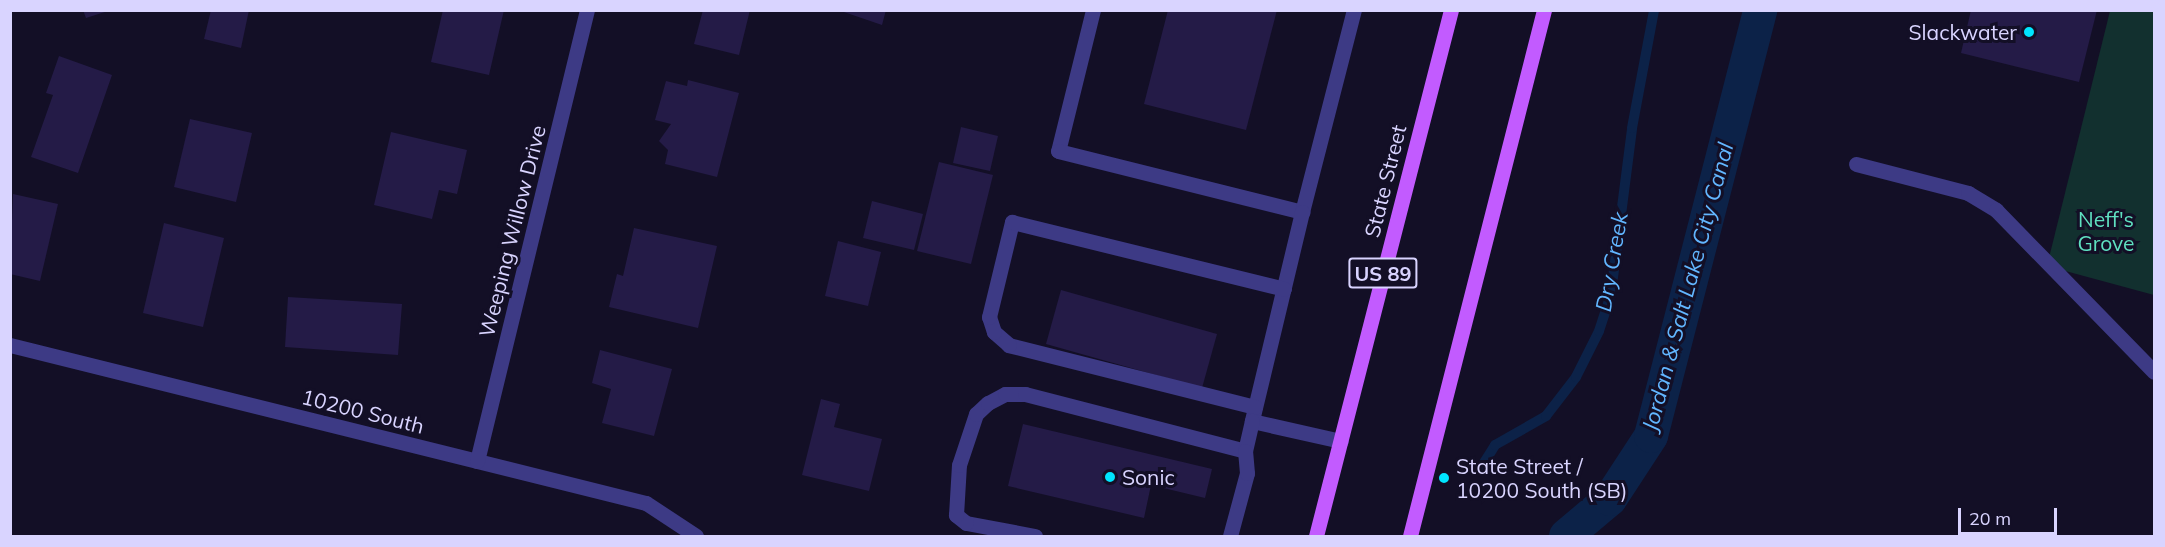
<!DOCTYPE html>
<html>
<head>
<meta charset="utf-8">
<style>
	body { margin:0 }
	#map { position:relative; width:2165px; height:547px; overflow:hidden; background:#130f26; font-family:Mulish,sans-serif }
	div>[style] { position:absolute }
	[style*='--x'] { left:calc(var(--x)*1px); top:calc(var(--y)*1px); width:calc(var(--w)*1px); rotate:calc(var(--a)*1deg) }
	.green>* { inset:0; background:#12302f }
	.stream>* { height:10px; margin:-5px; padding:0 5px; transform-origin:5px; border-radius:5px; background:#0c2248 }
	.canal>* { height:34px; margin:-17px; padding:0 17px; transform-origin:17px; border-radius:17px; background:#0c2248 }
	.building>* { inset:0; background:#241b47 }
	.lane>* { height:15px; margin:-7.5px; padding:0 7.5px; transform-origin:7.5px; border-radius:7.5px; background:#3d3a85 }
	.street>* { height:15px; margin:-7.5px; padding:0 7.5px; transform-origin:7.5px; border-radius:7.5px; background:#3d3a85 }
	.primary>* { height:15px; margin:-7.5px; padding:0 7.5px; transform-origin:7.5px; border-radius:7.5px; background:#c25bff }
	.dots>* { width:16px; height:16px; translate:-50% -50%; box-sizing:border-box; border:3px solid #130f26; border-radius:50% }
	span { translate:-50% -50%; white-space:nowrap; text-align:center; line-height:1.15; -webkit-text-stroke:6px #130f26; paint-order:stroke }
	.shield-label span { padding:2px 4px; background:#130f26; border:2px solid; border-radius:4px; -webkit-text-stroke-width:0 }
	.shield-label { font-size:20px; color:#d9d4ff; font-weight:700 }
	.poi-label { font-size:21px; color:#d9d4ff }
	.right { translate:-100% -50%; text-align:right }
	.left { translate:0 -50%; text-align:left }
	.street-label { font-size:21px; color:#d9d4ff }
	.park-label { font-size:21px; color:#5fe0c0 }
	.water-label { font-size:22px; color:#62b6ff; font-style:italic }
	.frame { position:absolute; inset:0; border:12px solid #d9d4ff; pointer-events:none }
	.scale { position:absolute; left:1958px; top:508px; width:99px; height:27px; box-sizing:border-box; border:3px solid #d9d4ff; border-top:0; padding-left:8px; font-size:18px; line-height:21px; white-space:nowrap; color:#d9d4ff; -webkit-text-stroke:4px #130f26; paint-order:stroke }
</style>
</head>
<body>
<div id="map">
	<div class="green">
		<div style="clip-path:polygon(2110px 11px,2154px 11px,2154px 295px,2047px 266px)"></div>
	</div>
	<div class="stream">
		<div style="--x:1482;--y:466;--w:25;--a:-58"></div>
		<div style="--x:1495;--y:445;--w:59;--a:-29.6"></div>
		<div style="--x:1546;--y:416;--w:49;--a:-52.4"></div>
		<div style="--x:1576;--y:377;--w:51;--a:-63.4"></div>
		<div style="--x:1599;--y:331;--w:40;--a:-72"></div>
		<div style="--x:1611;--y:293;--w:166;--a:-82.7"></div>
		<div style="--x:1632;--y:128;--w:120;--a:-79.4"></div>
	</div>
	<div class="canal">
		<div style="--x:1566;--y:536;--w:57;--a:-40.1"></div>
		<div style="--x:1610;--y:499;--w:75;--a:-56.9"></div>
		<div style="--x:1651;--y:436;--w:440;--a:-75.6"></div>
	</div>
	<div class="building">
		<div style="clip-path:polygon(83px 10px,108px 10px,108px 11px,86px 18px)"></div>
		<div style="clip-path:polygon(211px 10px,249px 10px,241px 48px,204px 39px)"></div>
		<div style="clip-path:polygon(443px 10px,504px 10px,489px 75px,431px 62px)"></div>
		<div style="clip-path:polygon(703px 10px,750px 10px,739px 55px,694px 44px)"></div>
		<div style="clip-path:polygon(838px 10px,886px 10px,882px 25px)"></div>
		<div style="clip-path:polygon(1168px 10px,1277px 10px,1246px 130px,1144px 104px)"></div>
		<div style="clip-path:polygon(1971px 10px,2097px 10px,2079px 82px,1961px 53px)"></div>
		<div style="clip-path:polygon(59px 56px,112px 75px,78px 173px,31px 157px,53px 95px,46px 93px)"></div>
		<div style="clip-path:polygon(688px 80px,739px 93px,717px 177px,665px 164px,668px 150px,659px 141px,671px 124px,655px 120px,666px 81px,687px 86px)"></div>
		<div style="clip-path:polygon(190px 119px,252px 133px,236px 202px,174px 187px)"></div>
		<div style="clip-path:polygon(961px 127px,998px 136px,990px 171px,953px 163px)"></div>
		<div style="clip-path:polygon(391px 132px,467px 150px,457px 194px,439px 190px,432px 219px,374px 205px)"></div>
		<div style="clip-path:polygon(939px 162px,993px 175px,971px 264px,917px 251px)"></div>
		<div style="clip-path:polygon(13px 194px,58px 204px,40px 281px,10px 274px)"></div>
		<div style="clip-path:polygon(872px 201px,923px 214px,914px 250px,863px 238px)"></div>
		<div style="clip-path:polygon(164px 223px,224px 238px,203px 327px,143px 313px)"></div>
		<div style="clip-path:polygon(634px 228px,717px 246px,698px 328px,609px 307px,617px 274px,623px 276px)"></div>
		<div style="clip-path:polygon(838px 241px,881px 252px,868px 306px,825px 296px)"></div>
		<div style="clip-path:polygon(1061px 290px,1217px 334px,1202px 388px,1046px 344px)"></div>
		<div style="clip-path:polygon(288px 297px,402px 304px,398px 355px,285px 347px)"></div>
		<div style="clip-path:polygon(600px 350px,672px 369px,654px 436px,602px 423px,611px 389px,592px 383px)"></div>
		<div style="clip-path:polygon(821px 399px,840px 404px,834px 427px,882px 439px,869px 491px,802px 475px)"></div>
		<div style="clip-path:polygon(1023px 424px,1212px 469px,1205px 498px,1151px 485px,1144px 518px,1008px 486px)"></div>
	</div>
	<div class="lane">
		<div style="--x:1093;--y:10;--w:145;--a:103.9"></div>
		<div style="--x:1058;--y:151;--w:252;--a:14"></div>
		<div style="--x:1302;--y:212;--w:209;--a:-75.6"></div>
		<div style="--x:1856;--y:164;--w:116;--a:14.5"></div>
		<div style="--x:1968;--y:193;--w:33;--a:31"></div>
		<div style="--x:1996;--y:210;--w:226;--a:45.7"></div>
		<div style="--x:1302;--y:212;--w:215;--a:103.5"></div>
		<div style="--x:1252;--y:421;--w:91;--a:12.7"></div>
		<div style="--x:1255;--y:407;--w:254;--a:-165.9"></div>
		<div style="--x:1009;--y:345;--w:20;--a:-139"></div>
		<div style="--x:994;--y:332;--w:16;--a:-108"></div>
		<div style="--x:989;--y:317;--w:98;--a:-76.4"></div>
		<div style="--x:1012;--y:222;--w:280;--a:13.8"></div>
		<div style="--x:1035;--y:536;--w:70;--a:-169.3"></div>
		<div style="--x:966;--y:523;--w:13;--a:-141"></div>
		<div style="--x:956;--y:515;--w:50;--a:-86.6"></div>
		<div style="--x:959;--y:465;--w:54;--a:-71.6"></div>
		<div style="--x:976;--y:414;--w:16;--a:-43"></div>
		<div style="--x:988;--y:403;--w:19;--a:-28"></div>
		<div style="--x:1005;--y:394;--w:20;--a:0"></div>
		<div style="--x:1025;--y:394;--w:227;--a:14.5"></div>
		<div style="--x:1245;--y:451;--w:31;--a:-77"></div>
		<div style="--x:1230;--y:536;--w:65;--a:-74.9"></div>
		<div style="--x:1247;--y:473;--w:22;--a:-95"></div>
	</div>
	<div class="street">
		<div style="--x:10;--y:345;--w:655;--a:13.95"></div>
		<div style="--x:646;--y:503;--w:60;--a:33.4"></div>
		<div style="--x:477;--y:461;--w:464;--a:-76.3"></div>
	</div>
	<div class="primary">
		<div style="--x:1316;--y:536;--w:543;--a:-75.61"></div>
		<div style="--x:1410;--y:536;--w:543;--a:-75.71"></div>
	</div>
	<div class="dots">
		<div style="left:2029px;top:32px;background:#00e5ff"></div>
		<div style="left:1110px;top:477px;background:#00e5ff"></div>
		<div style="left:1444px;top:478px;background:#00e5ff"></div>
	</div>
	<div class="shield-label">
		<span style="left:1383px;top:273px">US 89</span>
	</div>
	<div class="poi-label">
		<span class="right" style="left:2017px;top:32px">Slackwater</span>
		<span class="left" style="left:1456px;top:478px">State Street /<br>10200 South (SB)</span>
		<span class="left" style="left:1122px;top:477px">Sonic</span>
	</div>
	<div class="street-label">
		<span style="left:1385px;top:181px;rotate:-76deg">State Street</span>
		<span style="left:512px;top:231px;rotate:-76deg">Weeping Willow Drive</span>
		<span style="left:363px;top:411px;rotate:14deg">10200 South</span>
	</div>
	<div class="park-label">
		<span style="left:2106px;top:231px">Neff's<br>Grove</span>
	</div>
	<div class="water-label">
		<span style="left:1612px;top:262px;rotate:-80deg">Dry Creek</span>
		<span style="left:1688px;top:287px;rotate:-75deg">Jordan &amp; Salt Lake City Canal</span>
	</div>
	<div class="frame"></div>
	<div class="scale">20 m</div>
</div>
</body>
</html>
